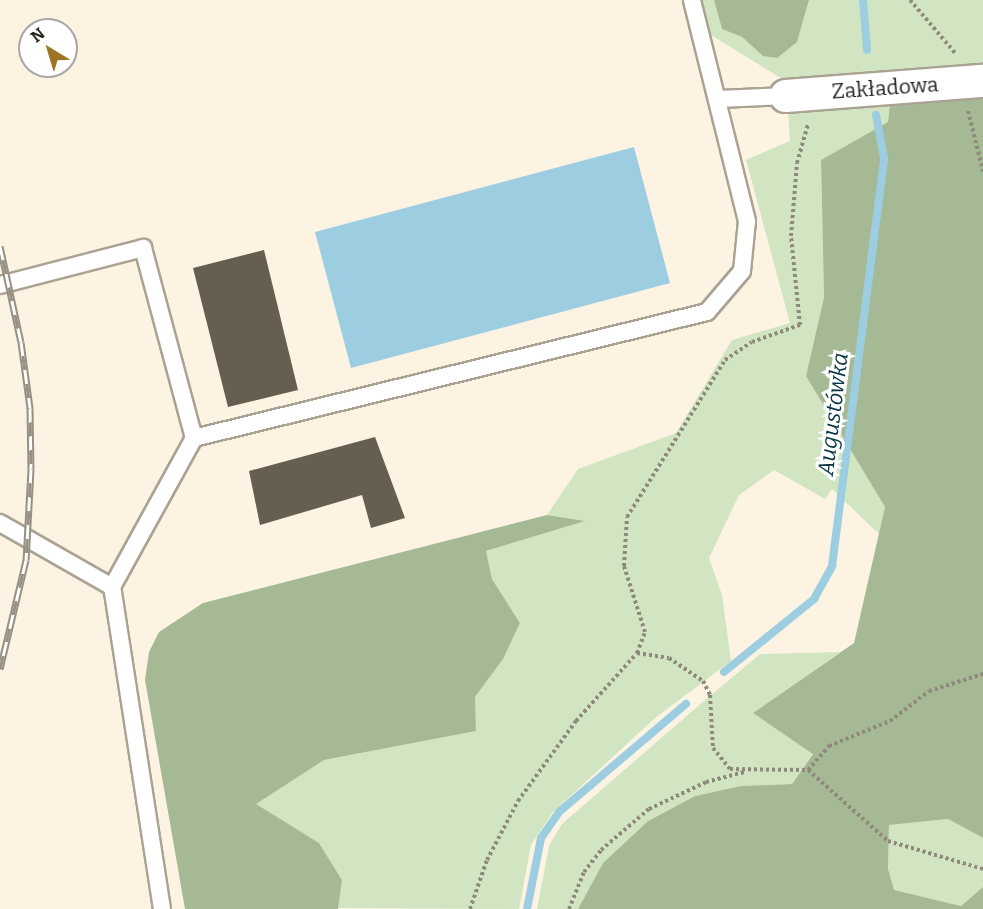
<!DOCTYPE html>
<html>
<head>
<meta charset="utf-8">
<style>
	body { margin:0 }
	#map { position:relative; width:983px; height:909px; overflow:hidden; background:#fcf3e2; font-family:Bitter,serif }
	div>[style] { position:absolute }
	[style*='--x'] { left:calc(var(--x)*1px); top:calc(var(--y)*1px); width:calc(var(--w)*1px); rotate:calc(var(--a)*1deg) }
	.green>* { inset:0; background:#d2e5c2 }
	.forest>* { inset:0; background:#a5ba94 }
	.water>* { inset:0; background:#9dcde1 }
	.stream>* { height:8px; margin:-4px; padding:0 4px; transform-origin:4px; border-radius:4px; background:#9dcde1 }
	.building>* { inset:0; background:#665f50 }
	.path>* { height:4px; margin-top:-2px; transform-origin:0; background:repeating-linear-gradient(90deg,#8e887d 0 3px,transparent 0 6px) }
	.roads { filter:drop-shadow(2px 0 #aaa293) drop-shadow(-2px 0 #aaa293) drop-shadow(0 2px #aaa293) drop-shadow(0 -2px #aaa293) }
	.lane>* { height:16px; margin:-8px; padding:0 8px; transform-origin:8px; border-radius:8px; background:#fff }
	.street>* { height:32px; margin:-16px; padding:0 16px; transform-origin:16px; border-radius:16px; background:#fff }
	.rail>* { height:7px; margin-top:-3.5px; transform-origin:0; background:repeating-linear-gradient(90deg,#fff 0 14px,#979185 0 28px); box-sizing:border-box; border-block:2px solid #979185 }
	span { translate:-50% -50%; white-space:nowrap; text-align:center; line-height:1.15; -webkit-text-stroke:6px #fff; paint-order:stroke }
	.street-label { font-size:21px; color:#26231d }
	.water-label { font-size:22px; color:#083443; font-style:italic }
	.north { position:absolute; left:18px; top:18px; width:60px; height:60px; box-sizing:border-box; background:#fff; border:2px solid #a8a7a5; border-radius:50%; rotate:322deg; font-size:16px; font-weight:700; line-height:24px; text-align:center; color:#26231d }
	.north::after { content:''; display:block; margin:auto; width:21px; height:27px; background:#9d7523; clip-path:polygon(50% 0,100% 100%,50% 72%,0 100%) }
</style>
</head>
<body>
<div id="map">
	<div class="green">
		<div style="clip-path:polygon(702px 0,714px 0,722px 29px,742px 37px,763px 56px,797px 42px,809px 0,983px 0,983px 72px,787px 82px,711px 35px)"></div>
		<div style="clip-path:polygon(891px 94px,888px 122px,821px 160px,824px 297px,806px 376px,885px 507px,879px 534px,832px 489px,825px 499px,774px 470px,739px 495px,709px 558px,722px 595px,731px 661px,655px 718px,553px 812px,531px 845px,519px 909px,337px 908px,342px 880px,319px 843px,255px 804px,324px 760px,476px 731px,475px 697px,503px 659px,520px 623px,492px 579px,486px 551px,584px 521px,547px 515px,578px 469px,676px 433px,732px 340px,790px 323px,746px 160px,790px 141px,788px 109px)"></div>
		<div style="clip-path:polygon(840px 652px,753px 713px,813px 753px,792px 784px,741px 786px,695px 796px,648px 821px,603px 863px,578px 909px,537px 909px,549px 846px,562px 824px,697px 707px,760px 654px)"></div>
		<div style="clip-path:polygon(948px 819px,983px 838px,983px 887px,961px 906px,893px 890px,888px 869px,889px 825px)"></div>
	</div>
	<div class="forest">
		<div style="clip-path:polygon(714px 0,809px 0,797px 42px,777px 58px,763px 56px,742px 37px,722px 29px)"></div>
		<div style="clip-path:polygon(983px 89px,983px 838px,948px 819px,889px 825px,888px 869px,894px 890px,961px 906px,983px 887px,983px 909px,578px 909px,603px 863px,648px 821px,695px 796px,741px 786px,792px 784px,813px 754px,753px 713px,854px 643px,885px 507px,806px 376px,824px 297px,821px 160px,888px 122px,891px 94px)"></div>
		<div style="clip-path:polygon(547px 515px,585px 521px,486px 551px,492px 579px,520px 623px,503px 659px,475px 697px,476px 731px,324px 760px,256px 804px,319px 843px,342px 880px,338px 909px,185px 909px,145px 680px,149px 652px,159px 632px,203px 603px)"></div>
	</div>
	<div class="water">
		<div style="clip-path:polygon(634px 147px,670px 283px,351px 368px,315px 232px)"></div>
	</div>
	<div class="stream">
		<div style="--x:863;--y:0;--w:50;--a:85.4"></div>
		<div style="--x:724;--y:672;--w:116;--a:-39"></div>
		<div style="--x:814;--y:599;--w:38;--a:-61"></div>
		<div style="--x:832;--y:566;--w:411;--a:-82.7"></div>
		<div style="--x:884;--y:158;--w:44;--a:-100.5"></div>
		<div style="--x:527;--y:909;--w:72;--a:-78.8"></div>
		<div style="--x:541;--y:838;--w:32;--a:-55"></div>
		<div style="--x:559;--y:812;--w:167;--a:-40.4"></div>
	</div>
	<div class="building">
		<div style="clip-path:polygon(264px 250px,298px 390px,228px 407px,193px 268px)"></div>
		<div style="clip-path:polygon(375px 437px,405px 518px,371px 528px,362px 495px,260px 525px,249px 471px)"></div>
	</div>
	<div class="path">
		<div style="--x:910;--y:0;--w:71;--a:49.6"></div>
		<div style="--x:968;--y:111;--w:62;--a:76"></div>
		<div style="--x:637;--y:653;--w:22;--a:-69"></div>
		<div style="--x:645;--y:632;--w:69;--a:-107.7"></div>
		<div style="--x:624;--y:566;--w:49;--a:-86.5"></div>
		<div style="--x:627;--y:517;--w:185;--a:-58"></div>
		<div style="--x:725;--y:360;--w:32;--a:-34"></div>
		<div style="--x:752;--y:342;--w:51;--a:-19.5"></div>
		<div style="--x:800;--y:325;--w:89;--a:-95.8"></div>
		<div style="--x:791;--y:236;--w:73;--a:-85.3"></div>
		<div style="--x:797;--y:163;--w:41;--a:-74.2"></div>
		<div style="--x:808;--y:770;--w:32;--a:-49"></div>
		<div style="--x:829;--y:746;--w:66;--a:-22.3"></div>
		<div style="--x:890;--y:721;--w:49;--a:-37.6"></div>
		<div style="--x:929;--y:691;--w:57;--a:-17.5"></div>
		<div style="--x:470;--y:909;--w:52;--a:-70.9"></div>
		<div style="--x:487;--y:860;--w:67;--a:-62.3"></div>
		<div style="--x:518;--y:801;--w:99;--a:-54.1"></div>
		<div style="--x:576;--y:721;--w:91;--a:-48.1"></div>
		<div style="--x:637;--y:653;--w:32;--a:9"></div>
		<div style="--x:669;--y:658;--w:41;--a:34.1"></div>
		<div style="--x:703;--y:681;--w:16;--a:63"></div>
		<div style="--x:710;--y:695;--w:53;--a:86.8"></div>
		<div style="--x:713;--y:748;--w:27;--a:51"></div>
		<div style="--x:730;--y:769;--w:78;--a:0.7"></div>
		<div style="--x:808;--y:770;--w:107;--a:41.6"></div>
		<div style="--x:888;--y:841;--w:99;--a:16.4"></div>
		<div style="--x:569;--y:909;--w:40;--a:-68"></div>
		<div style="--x:584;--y:872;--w:28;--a:-52"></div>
		<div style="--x:601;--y:850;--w:63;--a:-40.5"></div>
		<div style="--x:649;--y:809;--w:63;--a:-25.3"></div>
		<div style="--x:706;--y:782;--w:40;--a:-14.4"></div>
	</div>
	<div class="roads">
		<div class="lane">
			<div style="--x:719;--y:99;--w:67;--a:-2.6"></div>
			<div style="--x:0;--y:285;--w:148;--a:-14.5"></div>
			<div style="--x:143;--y:248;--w:197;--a:75"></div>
			<div style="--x:0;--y:523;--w:129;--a:29.7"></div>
			<div style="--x:162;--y:909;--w:326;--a:-98.8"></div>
			<div style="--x:112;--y:587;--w:170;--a:-61.2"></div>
			<div style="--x:194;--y:438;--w:528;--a:-13.8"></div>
			<div style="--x:707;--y:312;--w:54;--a:-49.5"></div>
			<div style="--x:742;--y:271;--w:50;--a:-84.3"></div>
			<div style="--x:747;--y:221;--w:228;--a:-104"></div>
		</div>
		<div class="street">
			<div style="--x:786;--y:96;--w:198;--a:-4.4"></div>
		</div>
	</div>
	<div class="rail">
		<div style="--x:0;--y:246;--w:98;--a:77.7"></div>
		<div style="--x:21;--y:342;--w:67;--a:82.2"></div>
		<div style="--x:30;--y:408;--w:61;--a:89.1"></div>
		<div style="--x:31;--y:469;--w:91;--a:93.1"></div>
		<div style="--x:26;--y:560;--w:112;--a:103.4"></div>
	</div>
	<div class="street-label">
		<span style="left:885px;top:88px;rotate:-4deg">Zakładowa</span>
	</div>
	<div class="water-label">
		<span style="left:833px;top:414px;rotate:-83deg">Augustówka</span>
	</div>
	<div class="north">N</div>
</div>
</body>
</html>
